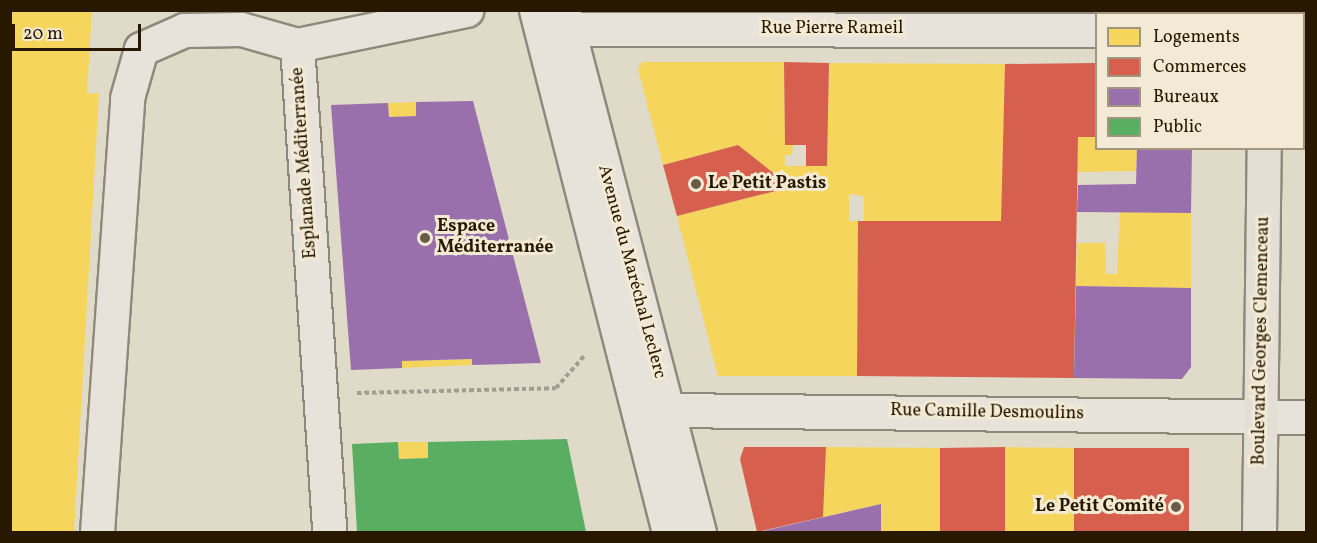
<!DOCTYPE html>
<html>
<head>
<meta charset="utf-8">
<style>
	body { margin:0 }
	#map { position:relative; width:1317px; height:543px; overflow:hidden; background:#e0dac8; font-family:Vollkorn,serif }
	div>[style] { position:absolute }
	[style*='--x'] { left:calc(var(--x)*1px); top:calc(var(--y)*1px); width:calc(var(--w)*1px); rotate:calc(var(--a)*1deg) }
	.homes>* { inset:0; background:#f6d55c }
	.shops>* { inset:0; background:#d6604d }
	.offices>* { inset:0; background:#9970ab }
	.public>* { inset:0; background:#5aae61 }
	.path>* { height:4px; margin-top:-2px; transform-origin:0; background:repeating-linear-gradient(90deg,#a29d93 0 4.5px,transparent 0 7.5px) }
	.roads { filter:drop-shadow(2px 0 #8f897c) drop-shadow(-2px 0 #8f897c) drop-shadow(0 2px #8f897c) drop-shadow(0 -2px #8f897c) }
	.minor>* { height:33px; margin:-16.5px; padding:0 16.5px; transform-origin:16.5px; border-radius:16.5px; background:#e7e3db }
	.major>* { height:33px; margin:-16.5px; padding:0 16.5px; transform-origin:16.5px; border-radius:16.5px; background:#e3dfd5 }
	.dots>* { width:16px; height:16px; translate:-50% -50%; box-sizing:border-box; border:3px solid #f2ead4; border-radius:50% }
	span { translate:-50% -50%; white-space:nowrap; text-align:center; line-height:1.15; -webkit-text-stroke:6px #f2ead4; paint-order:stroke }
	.street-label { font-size:18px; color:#291800 }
	.poi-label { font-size:18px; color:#291800; font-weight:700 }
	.left { translate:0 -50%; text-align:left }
	.right { translate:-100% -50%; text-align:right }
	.frame { position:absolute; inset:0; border:12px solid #291800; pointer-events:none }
	.legend { position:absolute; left:1095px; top:12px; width:210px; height:138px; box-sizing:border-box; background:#f2ead4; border:2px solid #a2967f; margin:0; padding:8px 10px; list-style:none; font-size:18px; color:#291800 }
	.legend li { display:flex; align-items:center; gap:12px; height:30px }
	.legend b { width:30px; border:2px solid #a2967f }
	.scale { position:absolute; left:12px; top:24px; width:129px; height:27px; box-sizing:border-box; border:3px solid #291800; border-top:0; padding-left:8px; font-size:18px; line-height:21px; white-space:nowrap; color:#291800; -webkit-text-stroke:4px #f2ead4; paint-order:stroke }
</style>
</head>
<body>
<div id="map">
	<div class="homes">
		<div style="clip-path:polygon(10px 10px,92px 10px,87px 94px,99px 93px,74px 532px,10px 532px)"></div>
		<div style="clip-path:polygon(642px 62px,784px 62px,785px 145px,793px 145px,792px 155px,785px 155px,785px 166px,827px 166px,829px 63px,1005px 64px,1001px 221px,864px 221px,864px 196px,849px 194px,849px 221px,858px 221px,857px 376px,718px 376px,677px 216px,791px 187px,738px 145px,663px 165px,638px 69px)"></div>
		<div style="clip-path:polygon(416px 102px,416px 116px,389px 117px,388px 103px)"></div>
		<div style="clip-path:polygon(1078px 137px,1096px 137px,1096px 148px,1137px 148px,1136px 171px,1077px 172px)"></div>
		<div style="clip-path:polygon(1120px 212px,1191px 213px,1191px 288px,1076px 286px,1077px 243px,1105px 243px,1106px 274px,1117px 274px)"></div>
		<div style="clip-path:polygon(472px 359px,472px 365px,402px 368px,402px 361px)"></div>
		<div style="clip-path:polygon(398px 442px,428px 442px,428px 458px,399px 459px)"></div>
		<div style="clip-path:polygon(826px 447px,940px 448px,940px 532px,881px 532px,881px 504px,823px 517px)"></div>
		<div style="clip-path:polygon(1005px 447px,1074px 448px,1074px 532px,1005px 532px)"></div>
	</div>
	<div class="shops">
		<div style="clip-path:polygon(784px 62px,829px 63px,827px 166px,806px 166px,806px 145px,785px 145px)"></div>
		<div style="clip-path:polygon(1096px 63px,1096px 137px,1078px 137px,1074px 378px,857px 376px,858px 221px,1001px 221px,1005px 64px)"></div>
		<div style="clip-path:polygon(738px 145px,791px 187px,677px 216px,663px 165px)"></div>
		<div style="clip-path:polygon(744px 447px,826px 447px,823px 517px,757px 532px,740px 459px)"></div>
		<div style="clip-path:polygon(1005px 447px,1005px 532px,940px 532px,940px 448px)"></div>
		<div style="clip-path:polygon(1074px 448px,1189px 448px,1189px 532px,1074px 532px)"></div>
	</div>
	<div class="offices">
		<div style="clip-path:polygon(473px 101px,541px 363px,472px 365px,472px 359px,402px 361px,402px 368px,351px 370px,331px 105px,388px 103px,389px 117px,416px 116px,416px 102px)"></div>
		<div style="clip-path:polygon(1137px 148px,1192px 148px,1191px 213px,1077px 212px,1078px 185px,1136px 184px)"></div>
		<div style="clip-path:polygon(1076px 286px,1191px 288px,1191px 367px,1182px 379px,1074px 378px)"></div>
		<div style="clip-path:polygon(881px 504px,881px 532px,759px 532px)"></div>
	</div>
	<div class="public">
		<div style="clip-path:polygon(567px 439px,586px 532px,357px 532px,352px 444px,398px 442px,399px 459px,428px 458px,428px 442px)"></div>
	</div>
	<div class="path">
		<div style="--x:357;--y:393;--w:199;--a:-1.4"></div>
		<div style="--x:556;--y:388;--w:43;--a:-48.8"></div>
	</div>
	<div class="roads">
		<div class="minor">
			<div style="--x:536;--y:10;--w:539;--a:75.71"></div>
			<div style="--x:563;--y:10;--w:539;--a:75.4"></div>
			<div style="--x:1304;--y:30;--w:2;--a:-27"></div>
			<div style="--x:542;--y:33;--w:25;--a:-9"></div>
			<div style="--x:567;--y:29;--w:529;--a:0.11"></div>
			<div style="--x:297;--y:45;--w:173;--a:-11.7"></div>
			<div style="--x:640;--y:413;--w:27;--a:-6"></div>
			<div style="--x:667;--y:410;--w:639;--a:0.63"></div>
			<div style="--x:97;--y:532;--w:435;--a:-86"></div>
			<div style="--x:127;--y:98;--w:51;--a:-74.1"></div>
			<div style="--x:141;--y:49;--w:47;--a:-23.8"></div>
			<div style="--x:184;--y:30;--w:57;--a:-1"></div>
			<div style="--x:241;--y:29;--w:58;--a:15.9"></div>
			<div style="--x:297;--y:45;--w:488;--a:86.2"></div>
		</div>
		<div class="major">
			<div style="--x:1264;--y:10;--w:4;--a:90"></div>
			<div style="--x:1259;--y:532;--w:384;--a:-89.3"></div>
		</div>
	</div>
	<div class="dots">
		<div style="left:696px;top:184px;background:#695c46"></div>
		<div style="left:425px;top:238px;background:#695c46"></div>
		<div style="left:1176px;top:507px;background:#695c46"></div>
	</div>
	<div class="street-label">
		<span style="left:832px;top:29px">Rue Pierre Rameil</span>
		<span style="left:305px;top:163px;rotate:-94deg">Esplanade Méditerranée</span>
		<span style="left:631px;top:272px;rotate:75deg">Avenue du Maréchal Leclerc</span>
		<span style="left:1262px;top:341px;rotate:-89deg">Boulevard Georges Clemenceau</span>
		<span style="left:987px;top:413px;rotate:1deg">Rue Camille Desmoulins</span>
	</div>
	<div class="poi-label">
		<span class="left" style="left:708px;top:184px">Le Petit Pastis</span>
		<span class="left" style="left:437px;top:238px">Espace<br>Méditerranée</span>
		<span class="right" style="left:1164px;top:507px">Le Petit Comité</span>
	</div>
	<div class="frame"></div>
	<ul class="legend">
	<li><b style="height:16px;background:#f6d55c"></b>Logements</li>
	<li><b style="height:16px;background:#d6604d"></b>Commerces</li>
	<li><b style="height:16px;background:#9970ab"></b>Bureaux</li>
	<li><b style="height:16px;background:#5aae61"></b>Public</li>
	</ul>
	<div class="scale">20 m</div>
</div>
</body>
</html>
